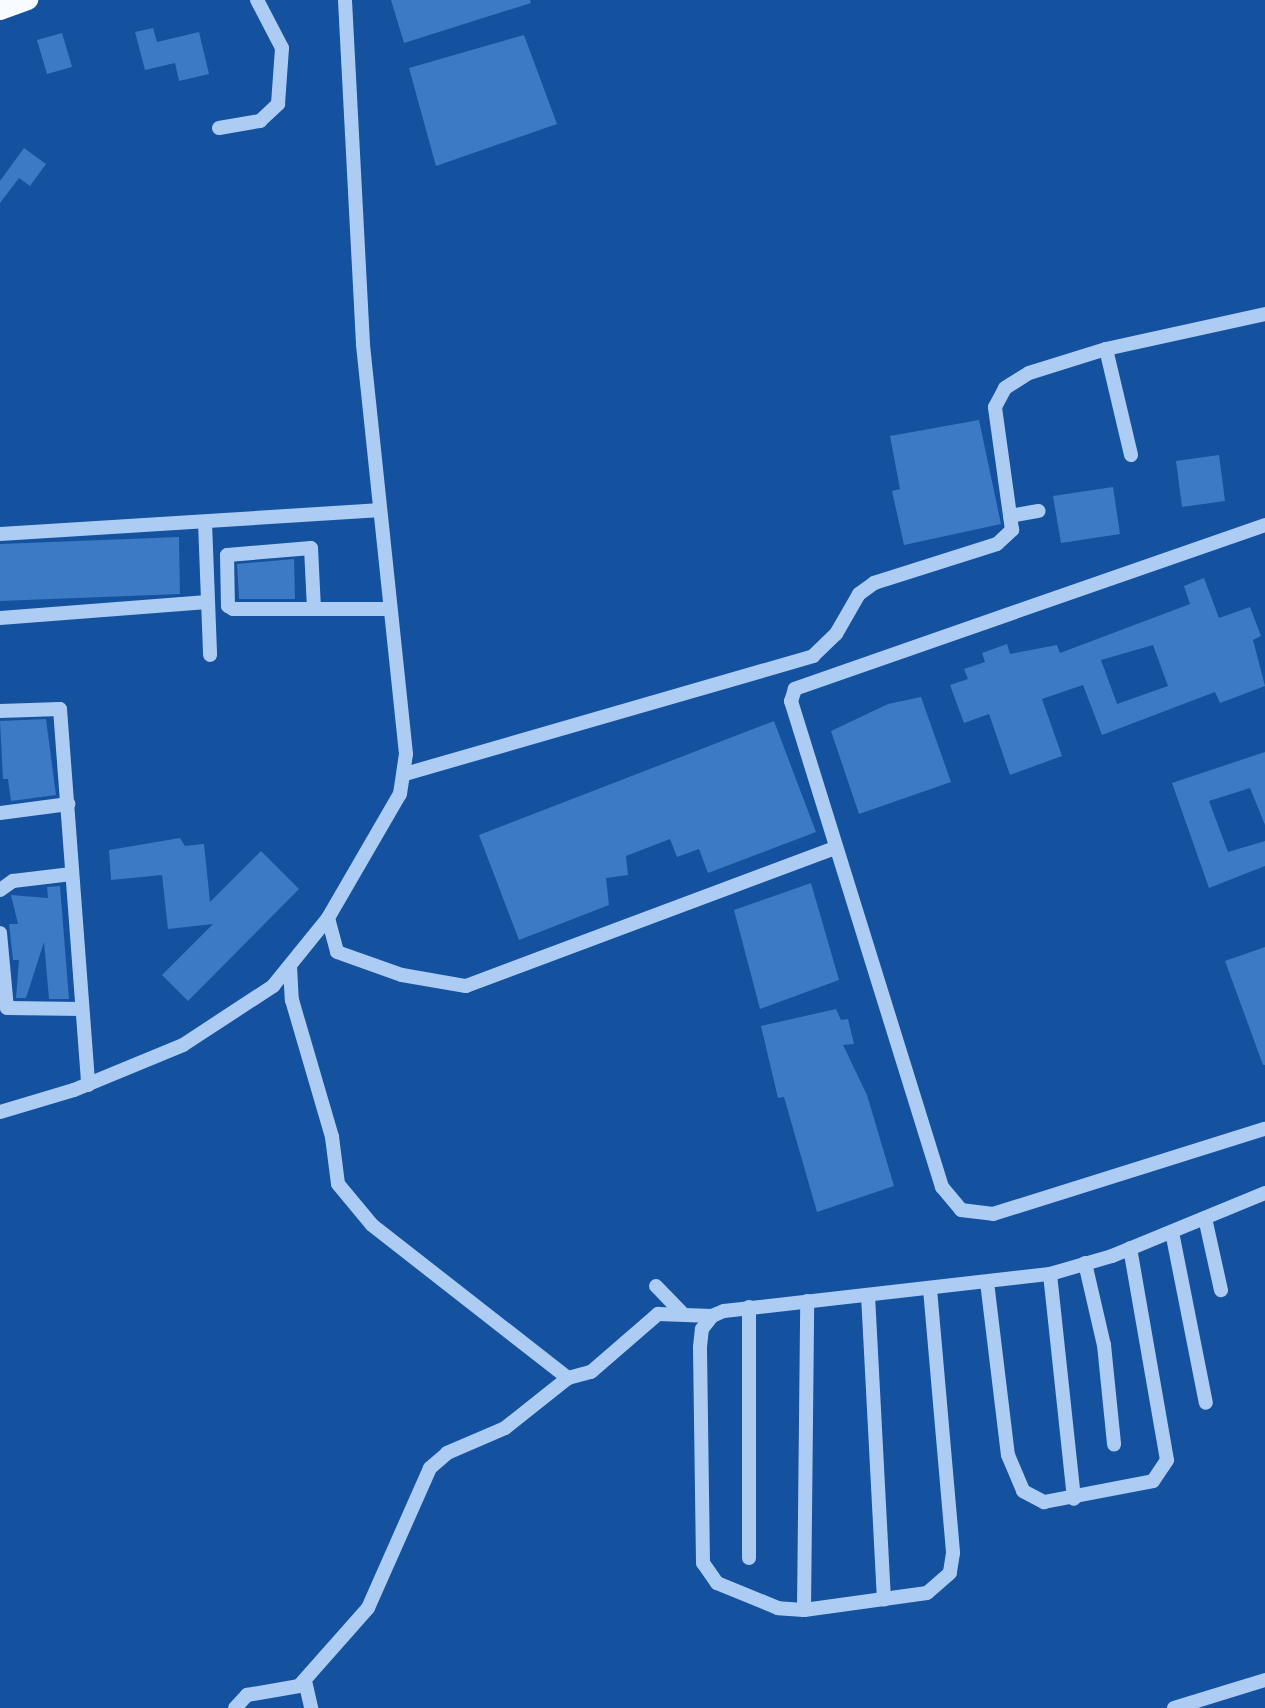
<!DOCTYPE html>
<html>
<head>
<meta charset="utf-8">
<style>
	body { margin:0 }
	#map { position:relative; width:1265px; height:1708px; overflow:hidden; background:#14519e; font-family:"Exo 2",sans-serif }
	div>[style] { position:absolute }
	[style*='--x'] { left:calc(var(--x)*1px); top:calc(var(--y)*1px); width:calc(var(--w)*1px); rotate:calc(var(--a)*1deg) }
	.building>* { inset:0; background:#3d7ac5 }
	.minor>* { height:14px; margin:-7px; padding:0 7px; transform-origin:7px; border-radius:7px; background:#acccf4 }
	.major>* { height:20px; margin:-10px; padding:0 10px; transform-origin:10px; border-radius:10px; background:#f8fbff }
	span { translate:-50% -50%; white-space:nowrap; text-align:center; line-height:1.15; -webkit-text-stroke:6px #14519e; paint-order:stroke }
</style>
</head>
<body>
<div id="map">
	<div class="building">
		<div style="clip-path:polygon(391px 0,530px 0,531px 3px,404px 43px)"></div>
		<div style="clip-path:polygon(153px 28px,157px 42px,199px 32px,209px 74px,179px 81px,175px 63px,145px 70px,135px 32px)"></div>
		<div style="clip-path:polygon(62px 33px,72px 67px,47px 74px,37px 40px)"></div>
		<div style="clip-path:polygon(524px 35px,557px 124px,436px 166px,409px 68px)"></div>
		<div style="clip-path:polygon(24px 148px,46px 164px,30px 186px,19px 178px,0 203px,0 181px)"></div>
		<div style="clip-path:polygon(979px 420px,1001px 524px,904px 545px,892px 491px,900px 489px,890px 436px)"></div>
		<div style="clip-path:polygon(1219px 455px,1225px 501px,1182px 507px,1176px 461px)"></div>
		<div style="clip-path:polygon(1113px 487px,1120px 534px,1061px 543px,1053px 496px)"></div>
		<div style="clip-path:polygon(179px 537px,180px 594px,0 601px,0 544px)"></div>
		<div style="clip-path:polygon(294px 559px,295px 599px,239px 599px,237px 564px)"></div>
		<div style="clip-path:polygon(evenodd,1204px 578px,1219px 618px,1250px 607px,1261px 636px,1253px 640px,1265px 686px,1220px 703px,1215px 692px,1102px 735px,1083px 685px,1042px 699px,1062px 756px,1010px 775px,989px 714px,964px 723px,950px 685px,968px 679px,964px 669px,985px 662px,982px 653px,1007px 644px,1010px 654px,1057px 645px,1060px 653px,1190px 604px,1184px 586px,1204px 578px,1153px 645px,1168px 686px,1117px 704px,1101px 660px,1153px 645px)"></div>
		<div style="clip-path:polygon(921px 697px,951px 782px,859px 814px,831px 731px,888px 704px)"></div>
		<div style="clip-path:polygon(46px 719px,56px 795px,11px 801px,8px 779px,3px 779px,0 721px)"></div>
		<div style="clip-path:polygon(774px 721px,816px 832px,708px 873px,699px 849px,677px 857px,670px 839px,626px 856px,628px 875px,606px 878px,609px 905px,519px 940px,479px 835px)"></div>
		<div style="clip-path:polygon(1265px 752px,1265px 825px,1250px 788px,1209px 801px,1228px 852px,1265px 841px,1265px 866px,1209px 888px,1172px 783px)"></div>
		<div style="clip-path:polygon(180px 838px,185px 846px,204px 844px,210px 902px,261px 851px,299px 889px,188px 1001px,162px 975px,213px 924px,168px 929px,162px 875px,111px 880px,109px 850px)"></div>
		<div style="clip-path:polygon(811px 883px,839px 980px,760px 1009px,734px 910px)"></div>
		<div style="clip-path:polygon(60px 886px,69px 999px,49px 999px,44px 942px,26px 998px,16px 998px,19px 960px,13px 960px,9px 924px,18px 924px,11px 895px,48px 898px,47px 887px)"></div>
		<div style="clip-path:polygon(1265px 947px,1265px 1065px,1263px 1065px,1225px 961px)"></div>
		<div style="clip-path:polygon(836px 1009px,841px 1020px,848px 1019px,854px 1044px,843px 1045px,867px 1095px,894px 1186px,817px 1212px,784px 1097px,778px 1098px,761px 1026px)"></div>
	</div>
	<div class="minor">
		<div style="--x:219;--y:128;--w:42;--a:-9.7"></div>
		<div style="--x:260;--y:121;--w:25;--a:-43"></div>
		<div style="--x:278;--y:104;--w:56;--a:-85.9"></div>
		<div style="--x:282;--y:48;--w:54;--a:-117.5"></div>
		<div style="--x:1106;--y:349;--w:109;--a:76.7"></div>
		<div style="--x:1010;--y:516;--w:29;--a:-10"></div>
		<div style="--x:205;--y:522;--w:133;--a:87.8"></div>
		<div style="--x:1265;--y:525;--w:498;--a:160.8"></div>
		<div style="--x:795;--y:689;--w:13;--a:108"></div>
		<div style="--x:791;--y:701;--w:509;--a:72.74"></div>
		<div style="--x:942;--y:1187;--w:30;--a:50"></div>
		<div style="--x:961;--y:1210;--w:32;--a:7"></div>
		<div style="--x:993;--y:1214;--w:285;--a:-17.4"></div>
		<div style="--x:0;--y:534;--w:378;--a:-3.6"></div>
		<div style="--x:314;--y:609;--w:61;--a:-92.8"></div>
		<div style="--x:311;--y:548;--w:84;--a:175.2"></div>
		<div style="--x:227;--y:555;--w:51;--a:88.9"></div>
		<div style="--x:228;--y:606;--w:6;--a:31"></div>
		<div style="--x:233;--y:609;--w:154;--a:0"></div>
		<div style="--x:0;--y:618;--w:208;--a:-4.4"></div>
		<div style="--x:0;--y:711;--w:60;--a:-1.9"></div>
		<div style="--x:60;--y:709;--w:377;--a:85.7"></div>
		<div style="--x:405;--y:774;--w:425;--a:-16.1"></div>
		<div style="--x:813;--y:656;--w:32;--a:-44"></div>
		<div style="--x:836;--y:634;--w:46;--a:-60.1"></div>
		<div style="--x:859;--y:594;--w:19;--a:-36"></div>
		<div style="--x:874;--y:583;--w:129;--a:-17.6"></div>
		<div style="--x:997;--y:544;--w:21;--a:-43"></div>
		<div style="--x:1012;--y:530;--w:124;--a:-97.9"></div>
		<div style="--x:995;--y:407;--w:21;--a:-62"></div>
		<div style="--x:1005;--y:388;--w:28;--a:-32"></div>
		<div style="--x:1029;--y:373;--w:81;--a:-17.3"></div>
		<div style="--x:1106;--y:349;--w:163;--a:-12.4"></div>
		<div style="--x:0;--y:813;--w:69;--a:-7.5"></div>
		<div style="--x:0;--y:890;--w:16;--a:-35"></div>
		<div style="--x:13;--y:881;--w:59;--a:-6.8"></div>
		<div style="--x:328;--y:918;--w:35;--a:75"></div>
		<div style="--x:337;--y:952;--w:69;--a:19.5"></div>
		<div style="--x:402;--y:975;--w:65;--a:9.8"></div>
		<div style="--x:466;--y:986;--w:395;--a:-20.5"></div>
		<div style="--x:0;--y:933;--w:75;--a:84.7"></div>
		<div style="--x:7;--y:1008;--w:75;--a:0.8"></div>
		<div style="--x:290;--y:966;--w:34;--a:87"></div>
		<div style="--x:292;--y:1000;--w:143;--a:73.7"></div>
		<div style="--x:332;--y:1137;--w:47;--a:82.7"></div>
		<div style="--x:338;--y:1184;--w:53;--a:50.3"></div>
		<div style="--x:372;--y:1225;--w:249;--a:38"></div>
		<div style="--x:568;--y:1378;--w:24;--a:-15"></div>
		<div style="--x:591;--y:1372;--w:89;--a:-40.9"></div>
		<div style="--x:658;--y:1314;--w:54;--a:2.1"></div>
		<div style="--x:0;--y:1112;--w:77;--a:-16.6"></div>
		<div style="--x:74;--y:1090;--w:118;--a:-22.4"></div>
		<div style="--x:183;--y:1045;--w:108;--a:-33.2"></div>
		<div style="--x:273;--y:986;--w:87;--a:-51"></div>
		<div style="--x:328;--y:918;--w:143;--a:-59.9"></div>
		<div style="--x:400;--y:794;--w:40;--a:-81.5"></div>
		<div style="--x:406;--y:754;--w:412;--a:-96"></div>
		<div style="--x:363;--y:344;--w:344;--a:-93"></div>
		<div style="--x:1205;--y:1218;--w:74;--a:77.5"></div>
		<div style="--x:1172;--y:1232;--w:174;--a:78.8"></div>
		<div style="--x:1085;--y:1263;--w:84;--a:77"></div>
		<div style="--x:1104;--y:1345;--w:100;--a:84.2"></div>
		<div style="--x:1050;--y:1274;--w:65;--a:-16.2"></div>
		<div style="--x:1112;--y:1256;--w:165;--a:-22.4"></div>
		<div style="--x:987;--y:1282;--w:174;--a:83.1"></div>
		<div style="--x:1008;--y:1455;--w:39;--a:67"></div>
		<div style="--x:1023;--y:1491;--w:24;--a:28"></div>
		<div style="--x:1044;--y:1502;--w:111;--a:-10.9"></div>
		<div style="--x:1153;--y:1481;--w:25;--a:-56"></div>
		<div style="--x:1167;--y:1460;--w:215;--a:-99.9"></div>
		<div style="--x:656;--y:1286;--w:36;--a:46"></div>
		<div style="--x:930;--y:1289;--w:265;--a:85"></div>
		<div style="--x:953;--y:1553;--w:20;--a:99"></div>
		<div style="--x:950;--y:1573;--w:30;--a:139"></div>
		<div style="--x:927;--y:1593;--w:124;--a:172.1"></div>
		<div style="--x:804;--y:1610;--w:26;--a:-176"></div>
		<div style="--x:778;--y:1608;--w:66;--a:-157.7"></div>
		<div style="--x:717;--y:1583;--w:24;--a:-125"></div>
		<div style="--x:703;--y:1563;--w:216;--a:-90.8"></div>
		<div style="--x:700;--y:1347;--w:18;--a:-84"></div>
		<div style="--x:702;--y:1329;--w:16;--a:-52"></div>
		<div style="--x:712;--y:1316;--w:13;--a:-23"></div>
		<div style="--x:724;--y:1311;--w:328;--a:-6.5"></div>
		<div style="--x:1050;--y:1274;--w:226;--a:83.9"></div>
		<div style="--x:868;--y:1295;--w:305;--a:87"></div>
		<div style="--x:749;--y:1307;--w:251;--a:90"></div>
		<div style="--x:804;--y:1610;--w:309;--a:-89.4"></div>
		<div style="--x:305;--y:1681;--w:28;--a:77"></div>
		<div style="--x:235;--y:1708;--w:18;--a:-47"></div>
		<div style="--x:247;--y:1695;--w:53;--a:-9.8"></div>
		<div style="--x:299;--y:1686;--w:104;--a:-48.5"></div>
		<div style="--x:368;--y:1608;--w:153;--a:-66.1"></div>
		<div style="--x:430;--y:1468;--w:23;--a:-41"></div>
		<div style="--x:447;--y:1453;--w:63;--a:-23.3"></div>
		<div style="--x:505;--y:1428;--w:80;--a:-38.4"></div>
		<div style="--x:1174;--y:1708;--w:95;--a:-17.1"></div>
	</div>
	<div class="major">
		<div style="--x:0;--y:10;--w:30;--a:-20"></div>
	</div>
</div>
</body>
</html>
